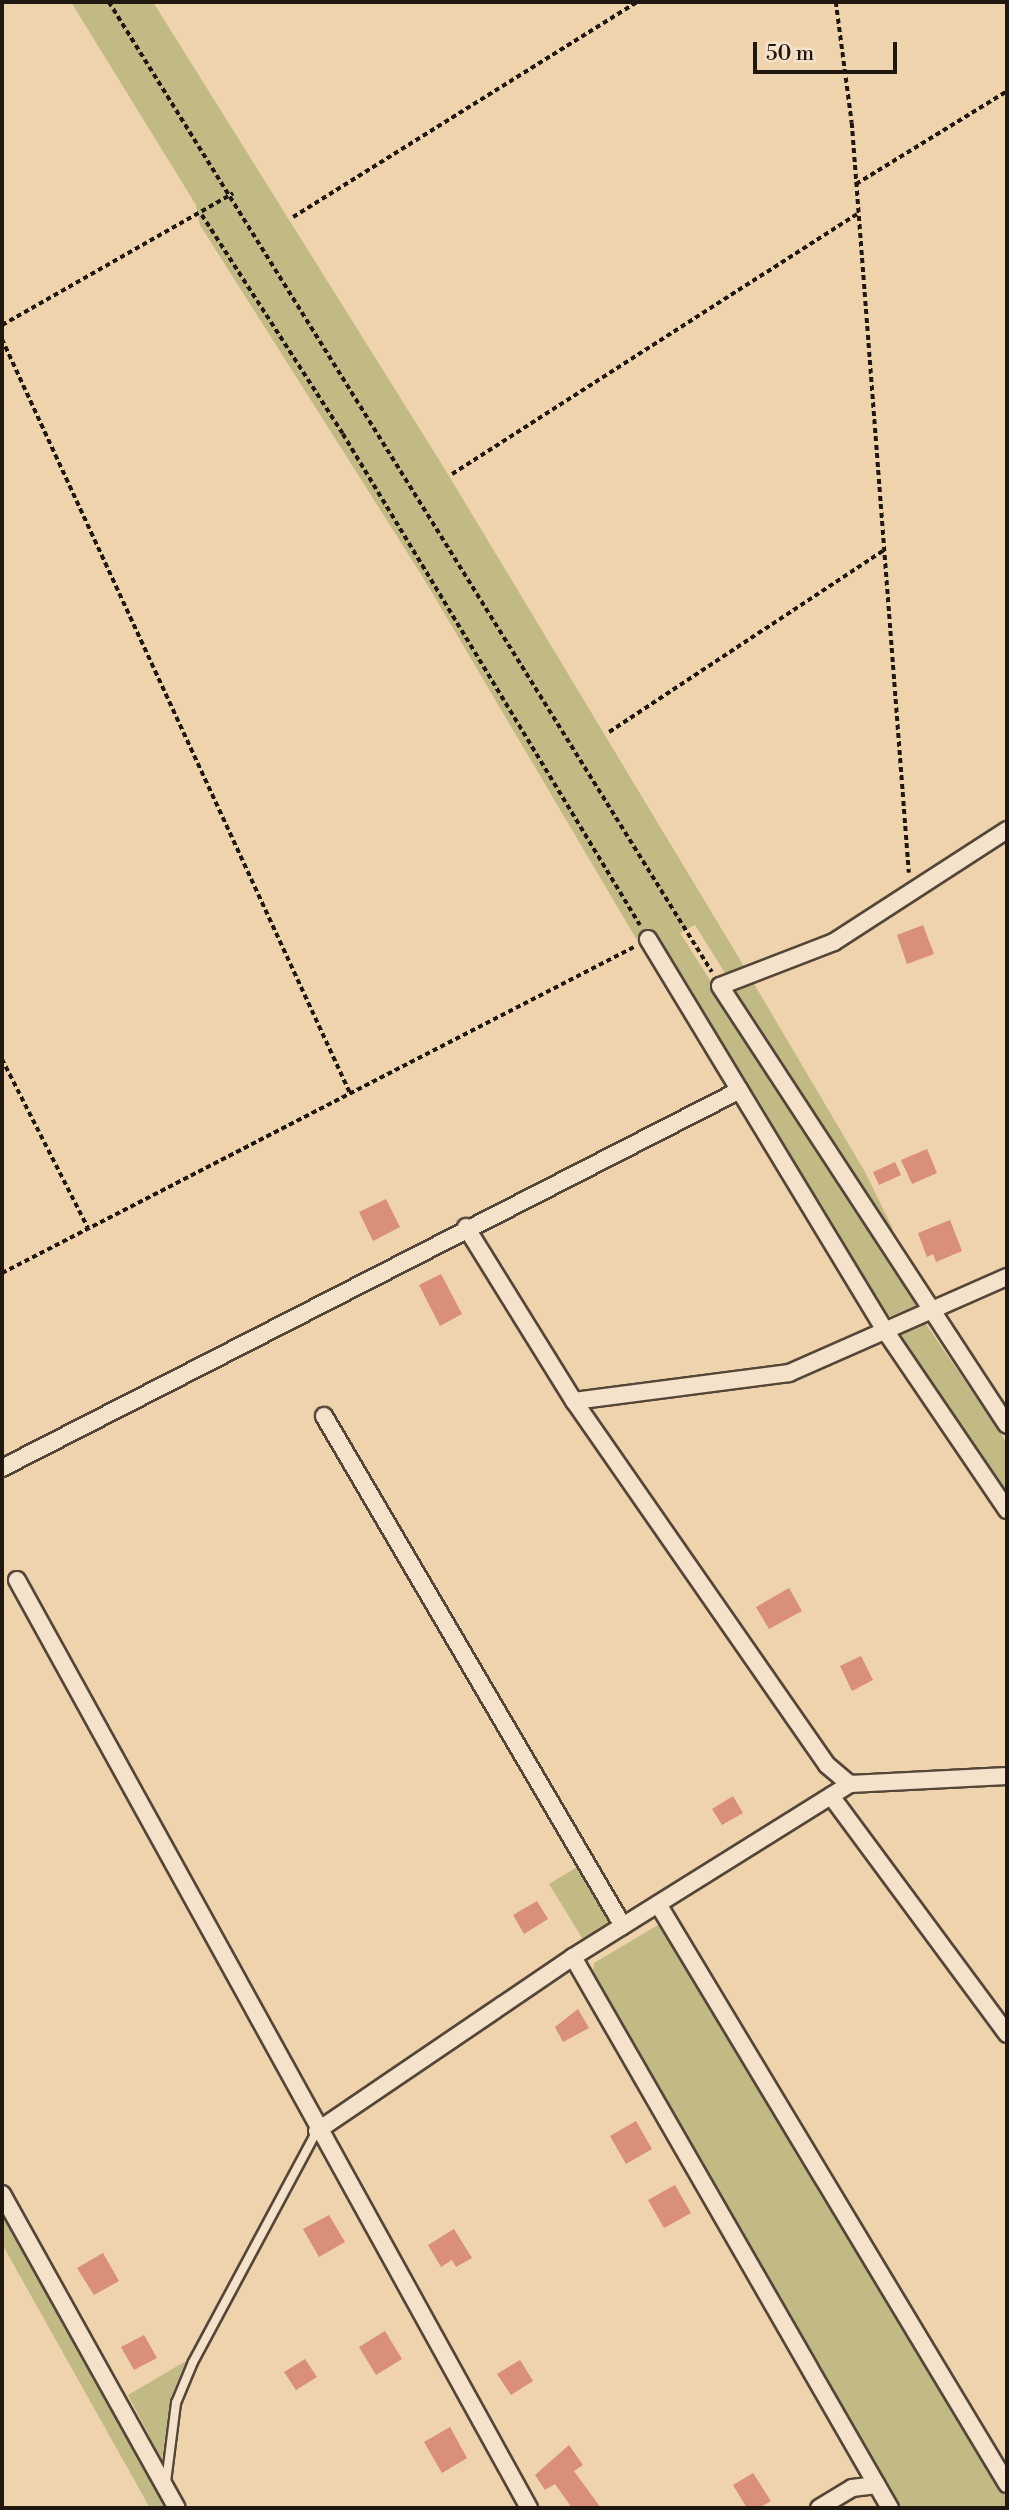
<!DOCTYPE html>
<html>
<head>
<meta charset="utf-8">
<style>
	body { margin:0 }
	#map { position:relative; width:1009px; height:2510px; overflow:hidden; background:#efd3ad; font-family:"Libre Bodoni",serif }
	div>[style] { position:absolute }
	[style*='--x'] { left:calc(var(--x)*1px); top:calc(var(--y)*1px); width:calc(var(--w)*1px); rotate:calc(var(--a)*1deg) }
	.green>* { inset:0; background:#c1ba85 }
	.building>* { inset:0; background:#da8f78 }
	.path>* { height:3.5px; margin-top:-1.75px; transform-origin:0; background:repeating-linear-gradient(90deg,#211711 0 5px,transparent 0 8.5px) }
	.roads { filter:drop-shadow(2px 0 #544638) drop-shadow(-2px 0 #544638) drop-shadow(0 2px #544638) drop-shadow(0 -2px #544638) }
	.lane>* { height:8px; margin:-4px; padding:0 4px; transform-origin:4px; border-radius:4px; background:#f5e2ca }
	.street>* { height:16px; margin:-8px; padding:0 8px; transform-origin:8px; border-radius:8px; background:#f5e2ca }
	span { translate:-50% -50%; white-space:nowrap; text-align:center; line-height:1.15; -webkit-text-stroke:5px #f5e2ca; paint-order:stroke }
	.frame { position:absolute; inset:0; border:4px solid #211711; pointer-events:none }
	.scale { position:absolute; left:753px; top:42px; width:144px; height:32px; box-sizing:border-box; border:4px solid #211711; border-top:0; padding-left:9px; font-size:21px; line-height:24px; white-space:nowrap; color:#211711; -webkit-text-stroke:5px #f5e2ca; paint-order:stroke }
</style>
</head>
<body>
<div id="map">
	<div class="green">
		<div style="clip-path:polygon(71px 2px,153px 2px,446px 471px,745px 968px,725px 973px,695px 925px,680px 933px,917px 1305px,886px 1318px,659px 944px,644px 952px,424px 579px,200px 225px,196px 205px)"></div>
		<div style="clip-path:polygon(753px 982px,865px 1172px,893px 1229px,885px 1232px,729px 989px)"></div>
		<div style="clip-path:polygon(924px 1321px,1007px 1443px,1007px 1498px,894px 1333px)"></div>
		<div style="clip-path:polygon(577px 1867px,611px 1925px,584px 1941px,549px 1884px)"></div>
		<div style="clip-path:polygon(658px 1925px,668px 1932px,1007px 2494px,1007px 2508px,900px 2508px,593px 1975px,594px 1963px)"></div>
		<div style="clip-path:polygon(2px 2206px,170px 2508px,150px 2508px,2px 2244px)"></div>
		<div style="clip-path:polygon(186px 2361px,170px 2399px,162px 2460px,128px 2395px)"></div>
	</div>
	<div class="building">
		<div style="clip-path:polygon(923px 925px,934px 954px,907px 964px,897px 935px)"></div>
		<div style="clip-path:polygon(927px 1149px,937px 1173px,912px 1184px,901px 1160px)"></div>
		<div style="clip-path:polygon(895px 1162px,901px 1175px,879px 1185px,873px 1172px)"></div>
		<div style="clip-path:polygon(386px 1199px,400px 1227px,373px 1241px,359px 1212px)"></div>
		<div style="clip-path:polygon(950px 1220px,962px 1251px,936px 1262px,933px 1254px,927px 1257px,918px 1233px)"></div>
		<div style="clip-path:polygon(441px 1274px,462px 1314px,440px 1326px,419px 1285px)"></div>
		<div style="clip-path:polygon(789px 1588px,802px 1611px,769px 1629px,756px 1607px)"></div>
		<div style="clip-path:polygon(861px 1656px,873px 1680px,852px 1691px,840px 1666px)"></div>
		<div style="clip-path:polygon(733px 1796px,743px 1813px,722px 1825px,712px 1809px)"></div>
		<div style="clip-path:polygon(537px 1901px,548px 1919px,524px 1934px,513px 1915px)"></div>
		<div style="clip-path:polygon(578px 2009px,589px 2028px,563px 2042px,555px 2027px)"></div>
		<div style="clip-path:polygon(636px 2121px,652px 2149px,626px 2164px,610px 2136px)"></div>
		<div style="clip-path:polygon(675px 2185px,691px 2213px,664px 2228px,648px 2200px)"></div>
		<div style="clip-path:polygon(329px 2215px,345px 2242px,319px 2257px,303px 2229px)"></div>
		<div style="clip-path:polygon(454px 2229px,472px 2258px,456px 2267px,452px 2260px,441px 2267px,428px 2245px)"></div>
		<div style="clip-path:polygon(103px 2253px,119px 2281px,94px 2295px,77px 2268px)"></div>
		<div style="clip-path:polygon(385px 2331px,402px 2359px,376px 2375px,359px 2347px)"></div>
		<div style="clip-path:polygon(144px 2335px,157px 2358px,134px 2370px,121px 2347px)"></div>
		<div style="clip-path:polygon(305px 2359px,317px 2377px,296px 2390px,284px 2372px)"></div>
		<div style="clip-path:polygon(520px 2360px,533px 2381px,511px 2395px,497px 2374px)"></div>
		<div style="clip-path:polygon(450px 2427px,467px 2458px,442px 2473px,424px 2442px)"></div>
		<div style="clip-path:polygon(569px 2445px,583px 2465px,574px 2471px,601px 2508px,572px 2508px,555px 2484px,545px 2490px,535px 2475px)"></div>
		<div style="clip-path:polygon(753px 2473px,771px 2501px,759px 2508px,747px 2508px,733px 2485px)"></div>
	</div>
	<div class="path">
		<div style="--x:109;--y:2;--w:1142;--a:58.13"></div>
		<div style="--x:836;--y:2;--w:122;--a:82.5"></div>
		<div style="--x:852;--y:123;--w:752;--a:85.65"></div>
		<div style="--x:856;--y:184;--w:177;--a:-31.6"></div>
		<div style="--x:202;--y:215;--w:260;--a:57.2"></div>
		<div style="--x:343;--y:434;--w:574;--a:58.83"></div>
		<div style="--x:293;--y:217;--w:406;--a:-32"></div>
		<div style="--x:2;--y:325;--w:266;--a:-29.7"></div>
		<div style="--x:2;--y:339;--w:830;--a:65.22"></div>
		<div style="--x:452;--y:474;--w:481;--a:-32.7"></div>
		<div style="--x:609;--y:732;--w:330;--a:-33.5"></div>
		<div style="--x:2;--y:1059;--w:190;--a:63"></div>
		<div style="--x:2;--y:1273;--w:711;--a:-27.29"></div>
	</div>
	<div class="roads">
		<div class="lane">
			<div style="--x:166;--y:2482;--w:80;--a:-82.8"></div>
			<div style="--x:176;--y:2403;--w:44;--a:-67.5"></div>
			<div style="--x:193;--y:2362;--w:262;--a:-61.8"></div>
		</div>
		<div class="street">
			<div style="--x:1007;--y:830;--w:206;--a:147.1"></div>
			<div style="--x:834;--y:942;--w:122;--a:158.9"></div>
			<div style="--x:720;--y:986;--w:524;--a:56.83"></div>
			<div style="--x:648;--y:939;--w:456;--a:58.8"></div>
			<div style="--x:884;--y:1329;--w:219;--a:55.8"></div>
			<div style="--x:466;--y:1227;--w:205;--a:58.2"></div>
			<div style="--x:574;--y:1401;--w:443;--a:55.2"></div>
			<div style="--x:827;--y:1765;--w:30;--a:40"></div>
			<div style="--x:850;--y:1784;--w:157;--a:-2.9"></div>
			<div style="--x:574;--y:1401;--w:217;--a:-7.4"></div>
			<div style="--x:789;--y:1373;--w:238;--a:-23.8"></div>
			<div style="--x:324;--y:1416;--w:591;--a:59.62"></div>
			<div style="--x:2;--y:1468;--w:829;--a:-27.12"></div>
			<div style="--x:17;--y:1580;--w:1060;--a:61.11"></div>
			<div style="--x:831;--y:1796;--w:296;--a:53.5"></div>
			<div style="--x:658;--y:1904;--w:677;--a:58.96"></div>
			<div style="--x:573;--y:1957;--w:636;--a:60.09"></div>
			<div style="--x:317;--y:2131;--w:310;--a:-34.2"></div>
			<div style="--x:573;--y:1957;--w:327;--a:-32"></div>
			<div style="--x:2;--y:2194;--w:359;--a:60.9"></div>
			<div style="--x:819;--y:2508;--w:39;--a:-31"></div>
			<div style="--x:852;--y:2488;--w:25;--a:-7"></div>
		</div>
	</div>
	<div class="frame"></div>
	<div class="scale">50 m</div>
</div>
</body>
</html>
